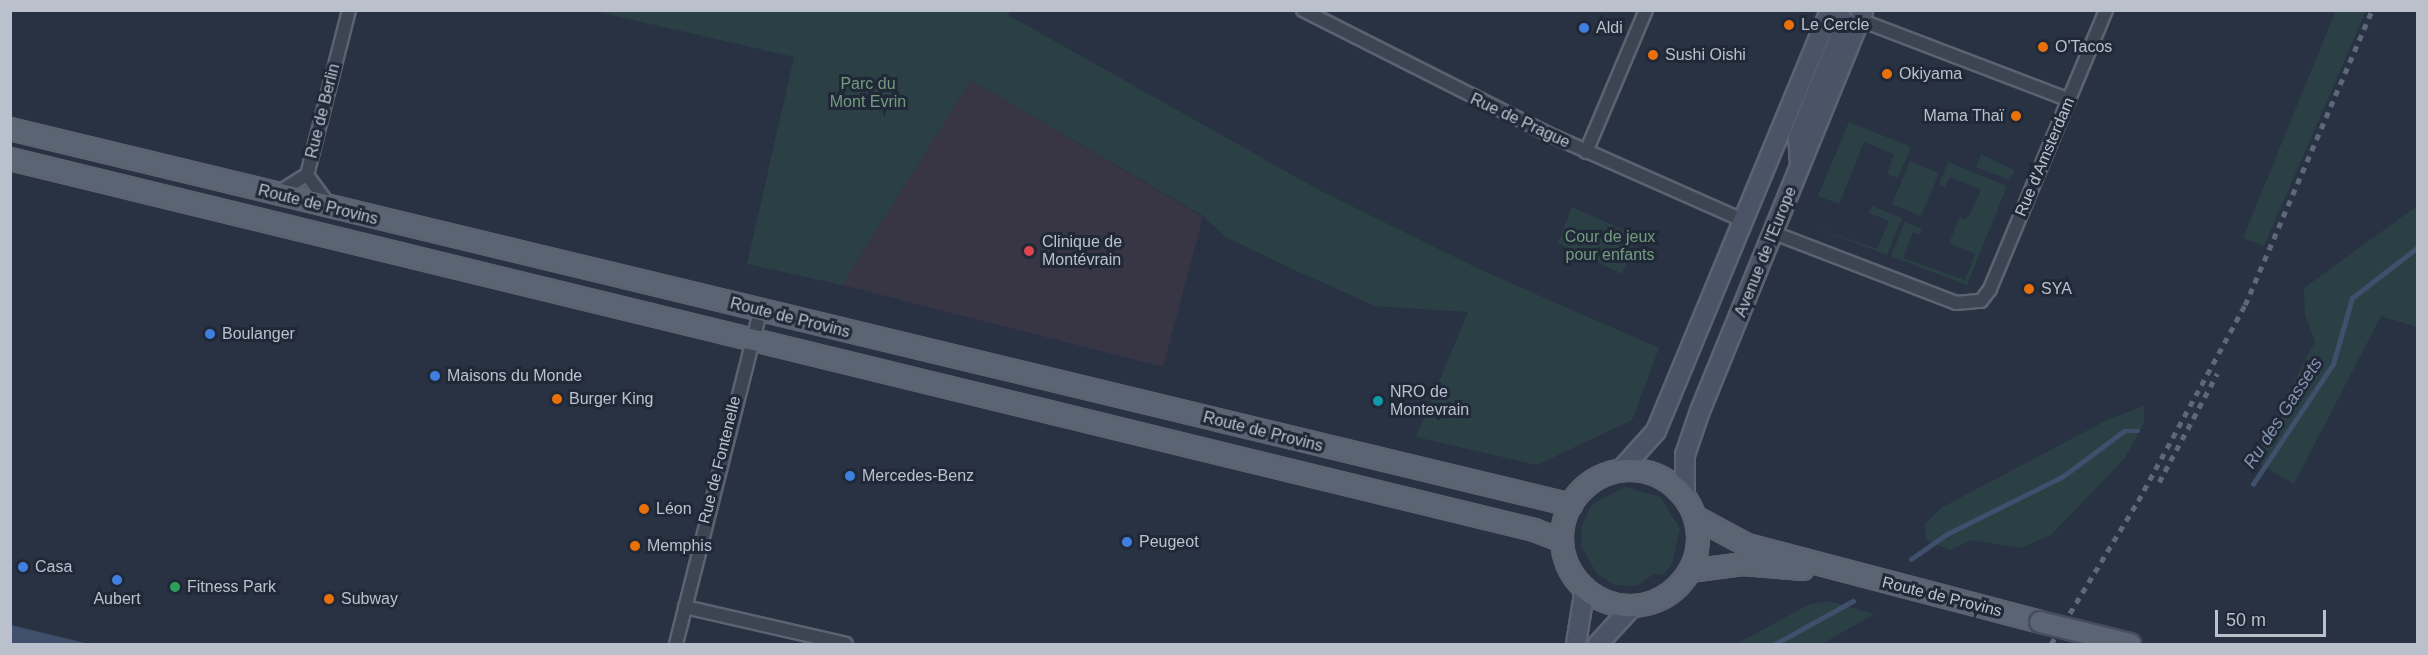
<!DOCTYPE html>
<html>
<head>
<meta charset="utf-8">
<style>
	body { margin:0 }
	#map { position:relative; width:2428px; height:655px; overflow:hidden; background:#283243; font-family:Arial,sans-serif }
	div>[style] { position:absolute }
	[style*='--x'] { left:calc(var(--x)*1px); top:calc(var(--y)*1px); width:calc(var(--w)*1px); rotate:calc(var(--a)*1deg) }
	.medical>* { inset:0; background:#383544 }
	.green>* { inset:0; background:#2b4044 }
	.water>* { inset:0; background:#3f4f6c }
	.stream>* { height:4.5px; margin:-2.25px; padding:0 2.25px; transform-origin:2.25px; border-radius:2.25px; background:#3f4f6c }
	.roads { filter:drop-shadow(2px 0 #5b6270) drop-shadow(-2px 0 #5b6270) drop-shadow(0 2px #5b6270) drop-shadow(0 -2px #5b6270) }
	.street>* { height:12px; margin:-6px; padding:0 6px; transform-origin:6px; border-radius:6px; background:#3d4553 }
	.secondary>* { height:18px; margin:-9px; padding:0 9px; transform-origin:9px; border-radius:9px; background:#4b5366 }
	.primary>* { height:20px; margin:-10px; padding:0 10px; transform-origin:10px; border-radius:10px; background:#5b6473 }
	.primary>.ring { margin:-10px; padding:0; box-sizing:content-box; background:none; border:20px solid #5b6473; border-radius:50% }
	.rail>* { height:4.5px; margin-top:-2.25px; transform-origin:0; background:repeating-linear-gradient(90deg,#5f687a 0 6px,transparent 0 12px) }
	.bridges { filter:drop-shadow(2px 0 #464d5c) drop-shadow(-2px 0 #464d5c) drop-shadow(0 2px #464d5c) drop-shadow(0 -2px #464d5c) }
	.primary-bridge>* { height:20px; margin:-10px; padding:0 10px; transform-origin:10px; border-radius:10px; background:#5b6473 }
	.dots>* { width:16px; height:16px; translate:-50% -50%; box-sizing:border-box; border:3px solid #212938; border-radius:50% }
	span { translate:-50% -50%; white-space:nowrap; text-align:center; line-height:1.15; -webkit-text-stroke:6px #212938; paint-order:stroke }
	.poi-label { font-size:16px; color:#bac0cc }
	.left { translate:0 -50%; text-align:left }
	.right { translate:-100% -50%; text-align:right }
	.park-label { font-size:16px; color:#729c7e }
	.street-label { font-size:16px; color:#bac0cc }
	.water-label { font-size:18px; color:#8394b2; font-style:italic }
	.frame { position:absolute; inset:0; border:12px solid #bac0cc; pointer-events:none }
	.scale { position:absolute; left:2215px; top:610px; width:111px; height:27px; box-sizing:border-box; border:3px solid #bac0cc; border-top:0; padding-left:8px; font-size:18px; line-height:21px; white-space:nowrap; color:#bac0cc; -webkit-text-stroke:4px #212938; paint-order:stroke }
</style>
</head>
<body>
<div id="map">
	<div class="medical">
		<div style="clip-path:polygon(971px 80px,1203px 217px,1163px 367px,842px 285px)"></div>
	</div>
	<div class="green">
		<div style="clip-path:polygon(2336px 10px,2366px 11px,2264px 246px,2243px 238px)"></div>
		<div style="clip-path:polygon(594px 11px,1010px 11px,1008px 15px,1319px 190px,1483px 271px,1659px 348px,1632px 420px,1537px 465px,1416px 437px,1468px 312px,1375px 306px,1288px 267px,1226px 237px,1203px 216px,971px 80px,842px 285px,747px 264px,794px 57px)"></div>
		<div style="clip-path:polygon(1849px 122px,1911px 147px,1898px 178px,1887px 174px,1894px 154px,1864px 142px,1839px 204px,1818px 196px)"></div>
		<div style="clip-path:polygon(1981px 154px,2014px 170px,2010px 180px,1976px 167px)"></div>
		<div style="clip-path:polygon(1910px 161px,1939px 173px,1921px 216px,1892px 204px)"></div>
		<div style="clip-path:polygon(1948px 162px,2007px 186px,1967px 285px,1891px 256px,1905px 222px,1922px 229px,1919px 235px,1913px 232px,1903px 258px,1965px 280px,1975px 254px,1949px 243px,1960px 217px,1965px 220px,1971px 212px,1981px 190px,1950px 177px,1945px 187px,1939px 184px)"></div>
		<div style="clip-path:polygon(1872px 206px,1902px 218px,1887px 255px,1808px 225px,1877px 249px,1889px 221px,1869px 213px)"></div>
		<div style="clip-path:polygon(2417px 206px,2417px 327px,2381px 316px,2294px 484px,2253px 460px,2315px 342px,2305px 314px,2304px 288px)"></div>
		<div style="clip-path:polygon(1572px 207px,1637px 236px,1622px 274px,1558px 243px)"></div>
		<div style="clip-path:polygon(2144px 406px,2144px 423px,2124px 459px,2051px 535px,2020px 548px,1972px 540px,1950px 550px,1926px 540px,1925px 524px,1941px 508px,2109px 419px)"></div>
		<div style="clip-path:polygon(1625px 487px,1660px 497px,1680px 528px,1672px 564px,1663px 575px,1655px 573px,1637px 586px,1615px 585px,1597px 574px,1581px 546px,1582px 525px,1592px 504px)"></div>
		<div style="clip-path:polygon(1828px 601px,1874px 614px,1822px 644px,1736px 644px,1808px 605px)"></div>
	</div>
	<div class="water">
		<div style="clip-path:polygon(11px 625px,89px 644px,11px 644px)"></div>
	</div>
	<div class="stream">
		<div style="--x:2253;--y:484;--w:144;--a:-56.3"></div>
		<div style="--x:2333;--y:364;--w:69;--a:-73.9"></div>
		<div style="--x:2352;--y:298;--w:83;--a:-37.7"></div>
		<div style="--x:1911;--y:559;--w:44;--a:-34.8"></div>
		<div style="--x:1947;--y:534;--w:128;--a:-26.4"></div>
		<div style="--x:2062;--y:477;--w:77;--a:-36.6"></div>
		<div style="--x:2124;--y:431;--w:14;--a:0"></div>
		<div style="--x:1775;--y:644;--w:89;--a:-28.9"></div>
	</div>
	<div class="roads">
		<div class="street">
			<div style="--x:1303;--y:10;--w:272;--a:26.8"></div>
			<div style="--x:1546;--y:133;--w:214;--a:23.9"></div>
			<div style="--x:1860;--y:20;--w:224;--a:20.9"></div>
			<div style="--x:1586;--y:152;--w:154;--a:-67.1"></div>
			<div style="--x:307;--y:175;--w:34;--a:54"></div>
			<div style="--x:276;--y:194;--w:36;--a:-32"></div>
			<div style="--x:307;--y:175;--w:170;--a:-75.7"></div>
			<div style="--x:1774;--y:233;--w:195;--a:21"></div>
			<div style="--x:1956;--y:303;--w:25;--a:-5"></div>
			<div style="--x:1981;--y:301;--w:15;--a:-53"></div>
			<div style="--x:1990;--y:289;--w:302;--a:-67.4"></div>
			<div style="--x:685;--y:607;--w:165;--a:12.9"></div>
			<div style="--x:676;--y:644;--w:343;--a:-75.8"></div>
		</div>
		<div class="secondary">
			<div style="--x:1800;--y:164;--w:26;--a:-94"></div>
			<div style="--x:1798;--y:138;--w:123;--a:-67.6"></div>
			<div style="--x:1845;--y:24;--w:15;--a:-122"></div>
			<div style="--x:1621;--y:470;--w:52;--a:-48.1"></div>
			<div style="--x:1656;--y:431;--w:456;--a:-67.5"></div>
			<div style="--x:1685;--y:496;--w:41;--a:-90"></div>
			<div style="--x:1685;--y:455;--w:46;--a:-71.2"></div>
			<div style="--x:1700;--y:411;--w:433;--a:-67.8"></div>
			<div style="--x:1576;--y:644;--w:57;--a:-80.9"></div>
			<div style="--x:1598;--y:644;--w:52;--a:-47.4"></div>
		</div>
		<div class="primary">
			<div style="--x:10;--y:129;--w:1606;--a:13.54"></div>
			<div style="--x:10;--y:159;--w:1569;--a:13.68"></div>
			<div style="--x:1534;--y:530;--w:30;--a:21"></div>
			<div class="ring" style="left:1562px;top:470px;width:116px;height:116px"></div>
			<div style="--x:1695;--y:517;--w:59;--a:28.3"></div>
			<div style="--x:1747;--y:545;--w:303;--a:14.7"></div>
			<div style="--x:1690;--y:571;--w:53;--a:-7.5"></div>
			<div style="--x:1743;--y:564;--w:60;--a:4.8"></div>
		</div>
	</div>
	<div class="rail">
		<div style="--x:2159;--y:482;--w:123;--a:-61.8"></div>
		<div style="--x:2051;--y:644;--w:167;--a:-58.7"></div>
		<div style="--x:2138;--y:501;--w:223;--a:-61.4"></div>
		<div style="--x:2245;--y:305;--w:321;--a:-66.7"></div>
	</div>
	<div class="bridges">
		<div class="primary-bridge">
			<div style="--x:2040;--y:622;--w:93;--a:13.7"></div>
		</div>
	</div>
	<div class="dots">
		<div style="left:1789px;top:25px;background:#e8710a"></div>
		<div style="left:1584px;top:28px;background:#3f7fe0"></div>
		<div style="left:2043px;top:47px;background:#e8710a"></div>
		<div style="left:1653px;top:55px;background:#e8710a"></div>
		<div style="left:1887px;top:74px;background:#e8710a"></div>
		<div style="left:2016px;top:116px;background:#e8710a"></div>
		<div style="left:1029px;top:251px;background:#e0444e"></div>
		<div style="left:2029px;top:289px;background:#e8710a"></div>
		<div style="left:210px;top:334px;background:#3f7fe0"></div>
		<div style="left:435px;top:376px;background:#3f7fe0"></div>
		<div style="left:557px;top:399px;background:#e8710a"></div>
		<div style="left:1378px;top:401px;background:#0f9aa8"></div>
		<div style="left:850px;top:476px;background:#3f7fe0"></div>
		<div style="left:644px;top:509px;background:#e8710a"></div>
		<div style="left:1127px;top:542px;background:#3f7fe0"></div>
		<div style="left:635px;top:546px;background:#e8710a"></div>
		<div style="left:23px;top:567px;background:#3f7fe0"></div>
		<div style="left:117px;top:580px;background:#3f7fe0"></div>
		<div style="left:175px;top:587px;background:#2e9e5b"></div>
		<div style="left:329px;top:599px;background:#e8710a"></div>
	</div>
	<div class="poi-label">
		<span class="left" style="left:1801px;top:25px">Le Cercle</span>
		<span class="left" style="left:1596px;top:28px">Aldi</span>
		<span class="left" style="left:2055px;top:47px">O'Tacos</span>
		<span class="left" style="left:1665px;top:55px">Sushi Oishi</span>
		<span class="left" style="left:1899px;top:74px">Okiyama</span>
		<span class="right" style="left:2004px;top:116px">Mama Thaï</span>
		<span class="left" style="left:1042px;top:251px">Clinique de<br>Montévrain</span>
		<span class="left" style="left:2041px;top:289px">SYA</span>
		<span class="left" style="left:222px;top:334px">Boulanger</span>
		<span class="left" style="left:447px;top:376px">Maisons du Monde</span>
		<span class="left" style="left:1390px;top:401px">NRO de<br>Montevrain</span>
		<span class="left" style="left:569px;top:399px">Burger King</span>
		<span class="left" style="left:862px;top:476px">Mercedes-Benz</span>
		<span class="left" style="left:656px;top:509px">Léon</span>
		<span class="left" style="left:1139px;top:542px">Peugeot</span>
		<span class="left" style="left:647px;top:546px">Memphis</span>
		<span class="left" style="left:35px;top:567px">Casa</span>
		<span class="left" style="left:187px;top:587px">Fitness Park</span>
		<span style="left:117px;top:599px">Aubert</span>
		<span class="left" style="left:341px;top:599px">Subway</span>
	</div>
	<div class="park-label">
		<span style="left:868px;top:93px">Parc du<br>Mont Evrin</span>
		<span style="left:1610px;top:246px">Cour de jeux<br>pour enfants</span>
	</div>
	<div class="street-label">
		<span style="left:323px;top:111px;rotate:-76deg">Rue de Berlin</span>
		<span style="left:1520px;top:121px;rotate:25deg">Rue de Prague</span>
		<span style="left:2045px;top:157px;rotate:-67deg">Rue d'Amsterdam</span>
		<span style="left:318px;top:205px;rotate:14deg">Route de Provins</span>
		<span style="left:1766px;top:252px;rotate:-68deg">Avenue de l'Europe</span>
		<span style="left:790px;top:318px;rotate:14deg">Route de Provins</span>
		<span style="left:1263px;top:432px;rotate:14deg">Route de Provins</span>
		<span style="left:720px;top:460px;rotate:-76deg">Rue de Fontenelle</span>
		<span style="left:1942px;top:597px;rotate:14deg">Route de Provins</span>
	</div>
	<div class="water-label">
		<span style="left:2283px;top:413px;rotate:-57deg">Ru des Gassets</span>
	</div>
	<div class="frame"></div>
	<div class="scale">50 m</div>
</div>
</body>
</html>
